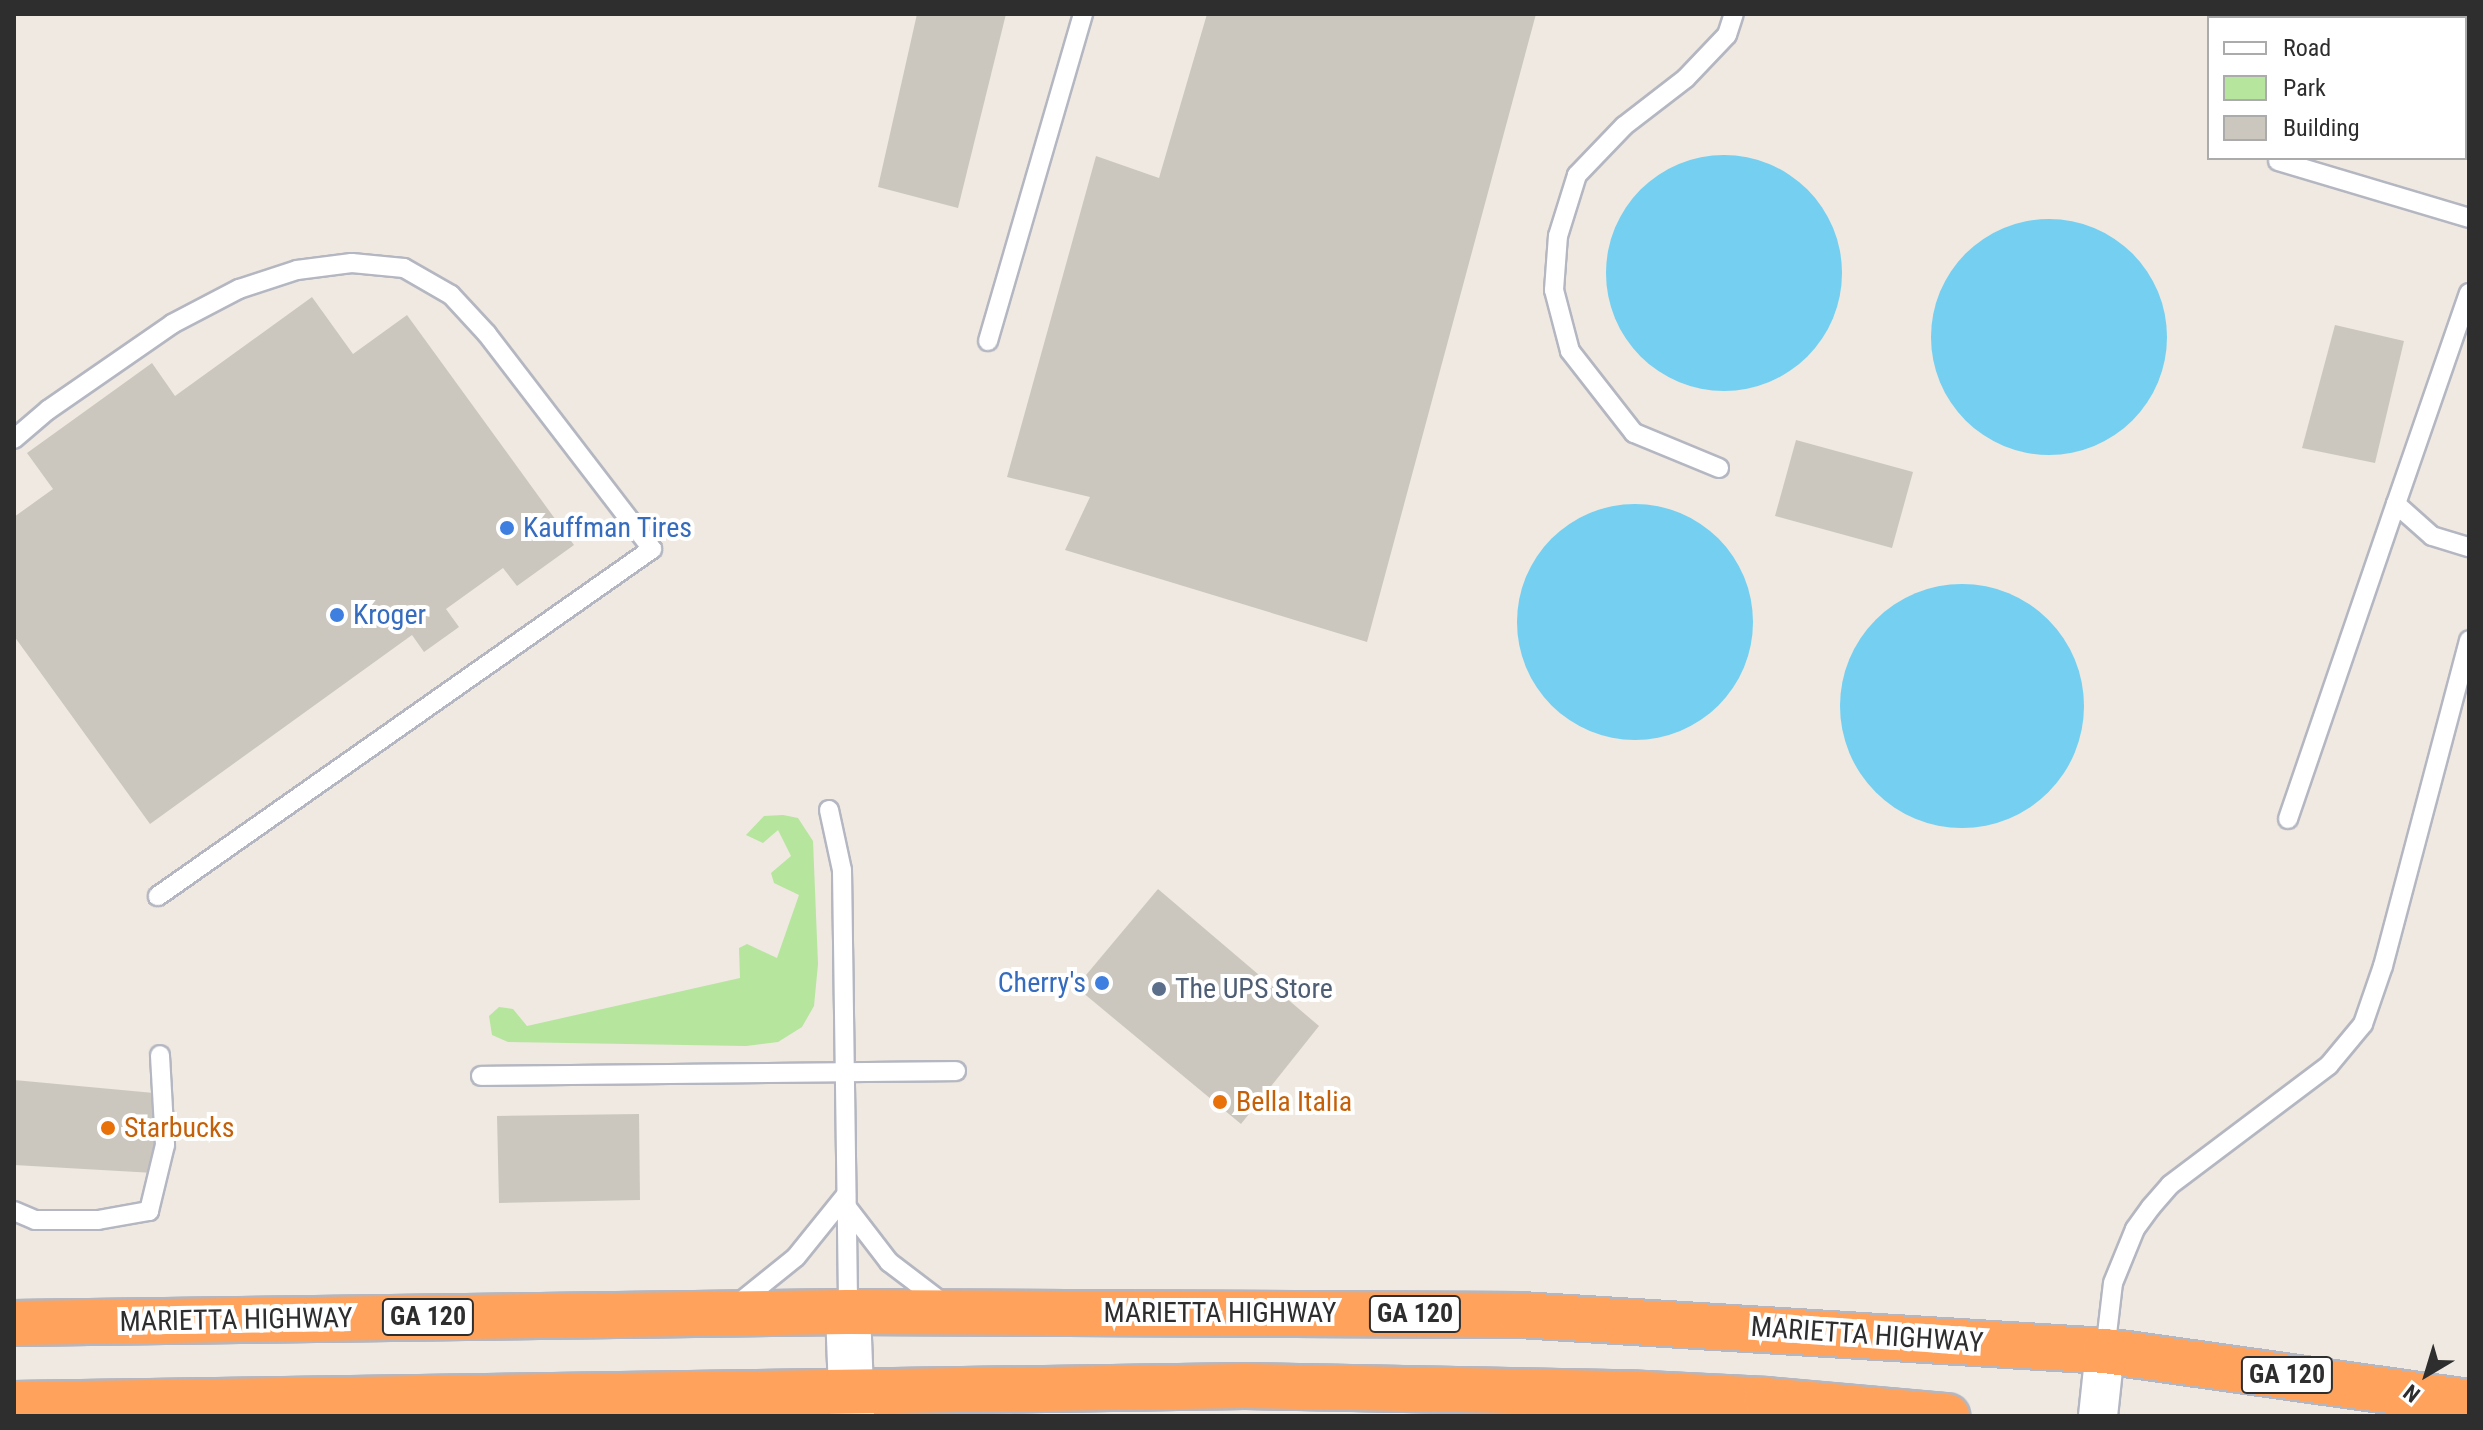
<!DOCTYPE html>
<html>
<head>
<meta charset="utf-8">
<style>
	body { margin:0 }
	#map { position:relative; width:2483px; height:1430px; overflow:hidden; background:#efe9e1; font-family:"Roboto Condensed",sans-serif }
	div>[style] { position:absolute }
	[style*='--x'] { left:calc(var(--x)*1px); top:calc(var(--y)*1px); width:calc(var(--w)*1px); rotate:calc(var(--a)*1deg) }
	.green>* { inset:0; background:#b6e59e }
	.water>* { inset:0; background:#75cff0 }
	.round { border-radius:50% }
	.building>* { inset:0; background:#cbc7bf }
	.roads { filter:drop-shadow(2px 0 #b4b7c1) drop-shadow(-2px 0 #b4b7c1) drop-shadow(0 2px #b4b7c1) drop-shadow(0 -2px #b4b7c1) }
	.lane>* { height:18px; margin:-9px; padding:0 9px; transform-origin:9px; border-radius:9px; background:#fff }
	.street>* { height:38px; margin:-19px; padding:0 19px; transform-origin:19px; border-radius:19px; background:#fff }
	.secondary>* { height:44px; margin:-22px; padding:0 22px; transform-origin:22px; border-radius:22px; background:#fff }
	.highway>* { height:44px; margin:-22px; padding:0 22px; transform-origin:22px; border-radius:22px; background:#ffa35c }
	.dots>* { width:22px; height:22px; translate:-50% -50%; box-sizing:border-box; border:4px solid #fff; border-radius:50% }
	span { translate:-50% -50%; white-space:nowrap; text-align:center; line-height:1.15; -webkit-text-stroke:8px #fff; paint-order:stroke }
	.shield-label span { padding:2px 6px; background:#fff; border:2px solid; border-radius:6px; -webkit-text-stroke-width:0 }
	.shield-label { font-size:26px; color:#2e2e2e; font-weight:700 }
	.shop-label { font-size:28px; color:#366cbe }
	.left { translate:0 -50%; text-align:left }
	.right { translate:-100% -50%; text-align:right }
	.service-label { font-size:28px; color:#4e5e75 }
	.food-label { font-size:28px; color:#c56008 }
	.street-label { font-size:28px; color:#2e2e2e }
	.frame { position:absolute; inset:0; border:16px solid #2e2e2e; pointer-events:none }
	.legend { position:absolute; left:2207px; top:16px; width:260px; height:144px; box-sizing:border-box; background:#fff; border:2px solid #ababab; margin:0; padding:10px 14px; list-style:none; font-size:24px; color:#2e2e2e }
	.legend li { display:flex; align-items:center; gap:16px; height:40px }
	.legend b { width:40px; border:2px solid #ababab }
	.north { position:absolute; left:2387px; top:1334px; width:80px; height:80px; -webkit-text-stroke:6px #fff; paint-order:stroke; rotate:218deg; font-size:22px; font-weight:700; line-height:32px; text-align:center; color:#2e2e2e }
	.north::after { content:''; display:block; margin:auto; width:28px; height:36px; background:#2e2e2e; clip-path:polygon(50% 0,100% 100%,50% 72%,0 100%) }
</style>
</head>
<body>
<div id="map">
	<div class="green">
		<div style="clip-path:polygon(783px 815px,798px 818px,813px 841px,818px 964px,814px 1006px,802px 1027px,778px 1042px,746px 1046px,508px 1042px,492px 1035px,489px 1016px,499px 1007px,513px 1009px,527px 1026px,740px 978px,739px 948px,747px 944px,777px 958px,799px 895px,774px 883px,771px 873px,791px 856px,778px 830px,763px 843px,746px 835px,764px 816px)"></div>
	</div>
	<div class="water">
		<div class="round" style="left:1606px;top:155px;width:236px;height:236px"></div>
		<div class="round" style="left:1931px;top:219px;width:236px;height:236px"></div>
		<div class="round" style="left:1517px;top:504px;width:236px;height:236px"></div>
		<div class="round" style="left:1840px;top:584px;width:244px;height:244px"></div>
	</div>
	<div class="building">
		<div style="clip-path:polygon(917px 14px,1006px 14px,958px 208px,878px 187px)"></div>
		<div style="clip-path:polygon(1207px 14px,1536px 14px,1367px 642px,1065px 550px,1090px 497px,1007px 477px,1096px 156px,1159px 178px)"></div>
		<div style="clip-path:polygon(312px 297px,353px 354px,407px 315px,574px 545px,517px 586px,503px 568px,446px 609px,459px 627px,424px 652px,412px 635px,150px 824px,14px 636px,14px 517px,53px 489px,27px 453px,152px 363px,175px 396px)"></div>
		<div style="clip-path:polygon(2335px 325px,2404px 341px,2375px 463px,2302px 448px)"></div>
		<div style="clip-path:polygon(1796px 440px,1913px 472px,1892px 548px,1775px 516px)"></div>
		<div style="clip-path:polygon(1158px 889px,1319px 1026px,1241px 1124px,1076px 987px)"></div>
		<div style="clip-path:polygon(14px 1080px,154px 1093px,154px 1173px,14px 1165px)"></div>
		<div style="clip-path:polygon(639px 1114px,640px 1200px,499px 1203px,497px 1116px)"></div>
	</div>
	<div class="roads">
		<div class="lane">
			<div style="--x:2278;--y:161;--w:199;--a:16.6"></div>
			<div style="--x:2469;--y:293;--w:223;--a:109.1"></div>
			<div style="--x:2396;--y:504;--w:48;--a:41.6"></div>
			<div style="--x:2432;--y:536;--w:39;--a:17"></div>
			<div style="--x:988;--y:341;--w:341;--a:-73.8"></div>
			<div style="--x:14;--y:439;--w:45;--a:-40.5"></div>
			<div style="--x:48;--y:410;--w:151;--a:-34.7"></div>
			<div style="--x:172;--y:324;--w:76;--a:-27.6"></div>
			<div style="--x:239;--y:289;--w:61;--a:-18.1"></div>
			<div style="--x:297;--y:270;--w:55;--a:-7.3"></div>
			<div style="--x:352;--y:263;--w:52;--a:5.5"></div>
			<div style="--x:404;--y:268;--w:54;--a:29.9"></div>
			<div style="--x:451;--y:295;--w:53;--a:47.3"></div>
			<div style="--x:487;--y:334;--w:271;--a:52.5"></div>
			<div style="--x:652;--y:549;--w:604;--a:144.91"></div>
			<div style="--x:1719;--y:468;--w:92;--a:-157.6"></div>
			<div style="--x:1634;--y:433;--w:104;--a:-128"></div>
			<div style="--x:1570;--y:351;--w:63;--a:-104.7"></div>
			<div style="--x:1554;--y:290;--w:54;--a:-85.8"></div>
			<div style="--x:1558;--y:236;--w:64;--a:-72.7"></div>
			<div style="--x:1577;--y:175;--w:68;--a:-46.2"></div>
			<div style="--x:1624;--y:126;--w:78;--a:-37.7"></div>
			<div style="--x:1686;--y:78;--w:59;--a:-46.4"></div>
			<div style="--x:1727;--y:35;--w:22;--a:-72"></div>
			<div style="--x:829;--y:810;--w:61;--a:77.8"></div>
			<div style="--x:842;--y:870;--w:442;--a:89.2"></div>
			<div style="--x:2288;--y:819;--w:333;--a:-71.1"></div>
			<div style="--x:481;--y:1076;--w:475;--a:-0.6"></div>
			<div style="--x:846;--y:1206;--w:71;--a:52.5"></div>
			<div style="--x:889;--y:1262;--w:68;--a:37.2"></div>
			<div style="--x:14;--y:1211;--w:23;--a:23"></div>
			<div style="--x:35;--y:1220;--w:63;--a:0"></div>
			<div style="--x:98;--y:1220;--w:52;--a:-10"></div>
			<div style="--x:149;--y:1211;--w:68;--a:-76.4"></div>
			<div style="--x:165;--y:1145;--w:90;--a:-93.2"></div>
			<div style="--x:739;--y:1303;--w:73;--a:-38.9"></div>
			<div style="--x:796;--y:1257;--w:80;--a:-51.1"></div>
			<div style="--x:2105;--y:1351;--w:68;--a:-83.3"></div>
			<div style="--x:2113;--y:1283;--w:58;--a:-67.8"></div>
			<div style="--x:2135;--y:1229;--w:27;--a:-54"></div>
			<div style="--x:2151;--y:1207;--w:29;--a:-49"></div>
			<div style="--x:2170;--y:1185;--w:199;--a:-37"></div>
			<div style="--x:2329;--y:1065;--w:53;--a:-50.3"></div>
			<div style="--x:2363;--y:1024;--w:61;--a:-71"></div>
			<div style="--x:2383;--y:966;--w:337;--a:-75.2"></div>
		</div>
		<div class="street">
			<div style="--x:2098;--y:1416;--w:65;--a:-83.9"></div>
		</div>
		<div class="secondary">
			<div style="--x:848;--y:1312;--w:104;--a:87.8"></div>
		</div>
		<div class="highway">
			<div style="--x:14;--y:1323;--w:834;--a:-0.76"></div>
			<div style="--x:848;--y:1312;--w:672;--a:0.26"></div>
			<div style="--x:1520;--y:1315;--w:586;--a:3.52"></div>
			<div style="--x:2105;--y:1351;--w:368;--a:8"></div>
			<div style="--x:14;--y:1404;--w:1231;--a:-0.84"></div>
			<div style="--x:1245;--y:1386;--w:380;--a:1.1"></div>
			<div style="--x:1625;--y:1393;--w:142;--a:2.8"></div>
			<div style="--x:1767;--y:1400;--w:181;--a:5.1"></div>
		</div>
	</div>
	<div class="dots">
		<div style="left:507px;top:528px;background:#3f7fe0"></div>
		<div style="left:337px;top:615px;background:#3f7fe0"></div>
		<div style="left:1102px;top:983px;background:#3f7fe0"></div>
		<div style="left:1159px;top:989px;background:#5c6f8a"></div>
		<div style="left:1220px;top:1102px;background:#e8710a"></div>
		<div style="left:108px;top:1128px;background:#e8710a"></div>
	</div>
	<div class="shield-label">
		<span style="left:1415px;top:1314px">GA 120</span>
		<span style="left:428px;top:1317px">GA 120</span>
		<span style="left:2287px;top:1375px">GA 120</span>
	</div>
	<div class="shop-label">
		<span class="left" style="left:523px;top:528px">Kauffman Tires</span>
		<span class="left" style="left:353px;top:615px">Kroger</span>
		<span class="right" style="left:1086px;top:983px">Cherry's</span>
	</div>
	<div class="service-label">
		<span class="left" style="left:1175px;top:989px">The UPS Store</span>
	</div>
	<div class="food-label">
		<span class="left" style="left:1236px;top:1102px">Bella Italia</span>
		<span class="left" style="left:124px;top:1128px">Starbucks</span>
	</div>
	<div class="street-label">
		<span style="left:1220px;top:1313px">MARIETTA HIGHWAY</span>
		<span style="left:236px;top:1320px;rotate:-1deg">MARIETTA HIGHWAY</span>
		<span style="left:1867px;top:1335px;rotate:4deg">MARIETTA HIGHWAY</span>
	</div>
	<div class="frame"></div>
	<ul class="legend">
	<li><b style="height:10px;background:#fff"></b>Road</li>
	<li><b style="height:22px;background:#b6e59e"></b>Park</li>
	<li><b style="height:22px;background:#cbc7bf"></b>Building</li>
	</ul>
	<div class="north">N</div>
</div>
</body>
</html>
